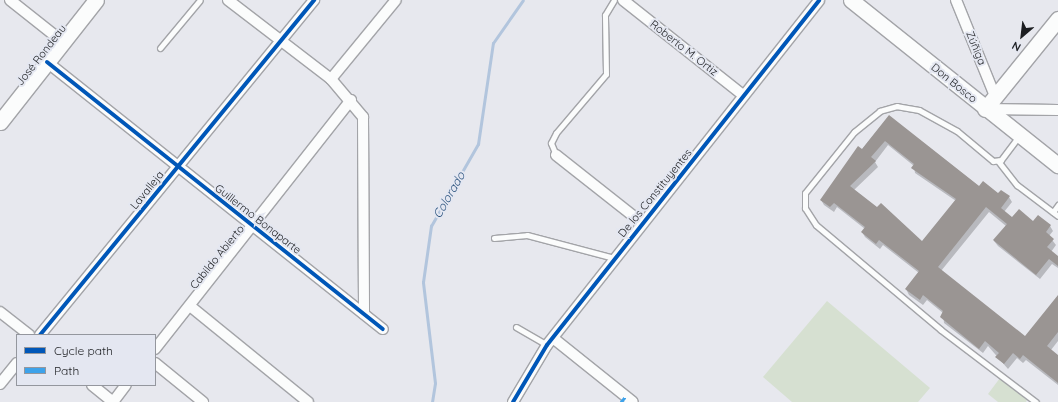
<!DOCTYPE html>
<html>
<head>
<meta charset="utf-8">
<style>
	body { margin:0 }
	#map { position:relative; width:1058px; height:402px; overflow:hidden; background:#e7e8ee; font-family:Quicksand,sans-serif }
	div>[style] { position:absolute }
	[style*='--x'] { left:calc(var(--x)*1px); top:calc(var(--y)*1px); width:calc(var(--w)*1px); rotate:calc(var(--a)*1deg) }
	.green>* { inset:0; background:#d6e0d1 }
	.shadow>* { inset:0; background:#0003 }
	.stream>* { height:3px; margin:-1.5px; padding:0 1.5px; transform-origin:1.5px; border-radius:1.5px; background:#b2c5dd }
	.building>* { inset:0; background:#9a9593 }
	.roads { filter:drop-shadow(1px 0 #a3a4a8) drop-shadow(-1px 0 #a3a4a8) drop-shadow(0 1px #a3a4a8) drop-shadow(0 -1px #a3a4a8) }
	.lane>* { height:5px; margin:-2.5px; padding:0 2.5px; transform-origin:2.5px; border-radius:2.5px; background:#fbfcfc }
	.street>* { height:10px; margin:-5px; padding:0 5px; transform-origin:5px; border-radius:5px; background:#fbfcfc }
	.secondary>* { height:15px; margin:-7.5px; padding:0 7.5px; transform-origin:7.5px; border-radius:7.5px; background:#fbfcfc }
	.quiet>* { height:3px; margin-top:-1.5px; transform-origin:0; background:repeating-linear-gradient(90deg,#3da2ea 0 6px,transparent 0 9px) }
	.cycleway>* { height:4px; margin:-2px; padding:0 2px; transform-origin:2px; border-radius:2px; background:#0057b8 }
	span { translate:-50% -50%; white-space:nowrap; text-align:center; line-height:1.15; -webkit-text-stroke:4px #e4e7f1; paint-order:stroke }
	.street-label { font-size:11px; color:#1c1e21 }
	.water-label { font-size:12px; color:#2a527d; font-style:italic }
	.legend { position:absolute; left:16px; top:334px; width:140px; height:52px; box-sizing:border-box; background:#e4e7f1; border:1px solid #94979e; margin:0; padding:5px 7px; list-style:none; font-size:12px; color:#1c1e21 }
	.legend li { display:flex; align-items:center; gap:8px; height:20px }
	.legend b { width:20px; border:1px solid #94979e }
	.north { position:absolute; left:1002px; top:16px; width:40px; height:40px; -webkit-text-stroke:3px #e4e7f1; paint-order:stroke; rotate:208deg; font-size:11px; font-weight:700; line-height:16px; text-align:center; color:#1c1e21 }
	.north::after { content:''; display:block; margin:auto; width:14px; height:18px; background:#1c1e21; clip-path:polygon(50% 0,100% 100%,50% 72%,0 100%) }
</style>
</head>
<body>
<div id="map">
	<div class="green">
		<div style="clip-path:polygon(827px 301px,930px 388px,918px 402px,792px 402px,763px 377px)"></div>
		<div style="clip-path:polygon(1000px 378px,1027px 400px,1026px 402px,998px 402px,988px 394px)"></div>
	</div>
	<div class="shadow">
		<div style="clip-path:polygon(evenodd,889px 116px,980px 187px,1009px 197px,1012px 202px,1004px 212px,1013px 219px,1050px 226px,1053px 231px,1049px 236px,1056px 245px,1051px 252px,1058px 257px,1058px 268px,1052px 264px,1040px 279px,998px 246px,994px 241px,1006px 226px,989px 212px,941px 271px,1025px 338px,1058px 296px,1058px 341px,1051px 350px,1058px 356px,1058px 385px,1026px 360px,1023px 363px,1017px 358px,1008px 369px,988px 346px,983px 353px,944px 323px,943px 313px,927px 300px,923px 305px,909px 295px,906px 289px,919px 273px,883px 245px,880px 249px,865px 237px,862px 232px,865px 229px,837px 207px,834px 212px,824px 205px,821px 200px,889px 116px,888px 145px,914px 166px,915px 173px,956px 201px,922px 243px,854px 190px,878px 167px,875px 162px,888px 145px)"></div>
	</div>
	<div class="stream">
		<div style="--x:432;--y:402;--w:19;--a:-81"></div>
		<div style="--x:435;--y:383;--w:102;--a:-96.8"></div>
		<div style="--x:423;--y:282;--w:57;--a:-81.9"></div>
		<div style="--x:431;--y:226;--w:95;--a:-60.2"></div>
		<div style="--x:478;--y:144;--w:102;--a:-81.6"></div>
		<div style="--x:493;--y:43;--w:52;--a:-55.1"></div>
	</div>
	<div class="building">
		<div style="clip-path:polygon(evenodd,889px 115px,979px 186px,983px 181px,998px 193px,1001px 190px,1010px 196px,1001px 208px,1012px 217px,1019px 209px,1033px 221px,1038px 215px,1051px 225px,1046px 232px,1054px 239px,1047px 247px,1058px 256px,1058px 266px,1049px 259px,1036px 275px,993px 240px,1007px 224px,986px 207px,938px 267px,1025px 336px,1058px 295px,1058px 332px,1047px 346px,1058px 355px,1058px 383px,1023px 355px,1020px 359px,1013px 353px,1004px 364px,995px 357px,999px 353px,985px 341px,979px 349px,940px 317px,943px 311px,923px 295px,920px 300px,905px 289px,919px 271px,879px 240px,876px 244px,861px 232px,865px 227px,834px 203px,830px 207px,820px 200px,858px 146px,862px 149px,889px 115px,885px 141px,914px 164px,911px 168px,956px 199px,922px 241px,881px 203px,877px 207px,850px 186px,876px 161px,871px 157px,885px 141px)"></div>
	</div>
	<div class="roads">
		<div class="lane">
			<div style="--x:160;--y:48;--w:62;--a:-50.2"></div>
			<div style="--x:1019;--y:136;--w:30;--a:127"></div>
			<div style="--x:1001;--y:160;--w:8;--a:173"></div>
			<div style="--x:993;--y:161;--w:47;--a:-140.2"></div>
			<div style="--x:957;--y:131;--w:43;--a:-151.1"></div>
			<div style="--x:919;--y:110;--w:22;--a:-170"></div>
			<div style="--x:897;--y:106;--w:18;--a:164"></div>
			<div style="--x:880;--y:111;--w:33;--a:141"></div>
			<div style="--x:854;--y:132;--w:78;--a:128.8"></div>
			<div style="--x:805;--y:193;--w:15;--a:90"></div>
			<div style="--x:805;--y:208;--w:20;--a:57"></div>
			<div style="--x:816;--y:225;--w:163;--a:40"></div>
			<div style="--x:941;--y:330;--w:119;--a:37.2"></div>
			<div style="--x:556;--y:155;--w:13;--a:-113"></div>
			<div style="--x:551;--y:143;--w:11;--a:-63"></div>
			<div style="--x:556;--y:133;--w:77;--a:-49.7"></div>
			<div style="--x:606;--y:74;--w:59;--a:-91"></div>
			<div style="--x:605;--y:15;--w:17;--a:-59"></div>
			<div style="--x:998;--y:161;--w:31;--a:52"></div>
			<div style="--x:1017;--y:185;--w:51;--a:37.1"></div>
			<div style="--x:1053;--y:212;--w:9;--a:-54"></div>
			<div style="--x:494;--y:238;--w:33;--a:-5"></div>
			<div style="--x:527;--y:235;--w:90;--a:14.8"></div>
			<div style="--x:516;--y:327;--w:36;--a:30"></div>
		</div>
		<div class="street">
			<div style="--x:10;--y:0;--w:68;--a:38.4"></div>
			<div style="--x:228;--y:0;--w:130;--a:37.5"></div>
			<div style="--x:331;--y:79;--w:50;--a:49.9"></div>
			<div style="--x:363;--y:117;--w:197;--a:89.7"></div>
			<div style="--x:623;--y:0;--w:154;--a:38.4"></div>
			<div style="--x:956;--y:0;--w:104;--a:67.9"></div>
			<div style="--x:47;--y:62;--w:429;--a:38.5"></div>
			<div style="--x:331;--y:79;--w:102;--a:-50.6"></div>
			<div style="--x:986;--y:109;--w:72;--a:0.8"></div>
			<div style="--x:556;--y:155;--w:110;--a:38.3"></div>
			<div style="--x:190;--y:306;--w:152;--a:39.1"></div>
			<div style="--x:0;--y:312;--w:37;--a:38"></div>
			<div style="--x:40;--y:335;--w:433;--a:-50.7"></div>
			<div style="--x:553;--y:338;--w:102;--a:38.7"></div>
			<div style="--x:155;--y:349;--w:317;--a:-51.8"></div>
			<div style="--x:155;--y:363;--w:62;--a:39.1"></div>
			<div style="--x:0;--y:384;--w:27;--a:-51"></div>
			<div style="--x:92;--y:385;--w:27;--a:39"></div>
			<div style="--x:113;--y:402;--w:21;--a:-53"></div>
			<div style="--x:513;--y:402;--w:66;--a:-59.2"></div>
			<div style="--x:547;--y:345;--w:439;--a:-51.7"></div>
		</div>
		<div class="secondary">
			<div style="--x:851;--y:0;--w:265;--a:38.6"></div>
			<div style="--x:985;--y:109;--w:116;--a:-51"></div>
			<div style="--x:0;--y:122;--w:155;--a:-51.8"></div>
		</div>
	</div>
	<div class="quiet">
		<div style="--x:621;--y:402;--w:8;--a:-50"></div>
	</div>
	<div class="cycleway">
		<div style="--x:47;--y:62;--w:429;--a:38.5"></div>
		<div style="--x:40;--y:335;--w:433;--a:-50.7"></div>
		<div style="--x:513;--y:402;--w:66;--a:-59.2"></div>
		<div style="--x:547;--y:345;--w:439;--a:-51.7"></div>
	</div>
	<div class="street-label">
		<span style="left:684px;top:48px;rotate:38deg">Roberto M. Ortiz</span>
		<span style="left:976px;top:48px;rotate:68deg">Zúñiga</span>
		<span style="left:41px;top:55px;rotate:-52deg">José Rondeau</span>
		<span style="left:954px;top:83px;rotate:39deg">Don Bosco</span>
		<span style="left:147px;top:190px;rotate:-51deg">Lavalleja</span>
		<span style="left:655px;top:193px;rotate:-51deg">De los Constituyentes</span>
		<span style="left:258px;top:219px;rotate:38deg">Guillermo Bonaparte</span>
		<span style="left:217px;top:257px;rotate:-51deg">Cabildo Abierto</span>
	</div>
	<div class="water-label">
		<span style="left:449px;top:195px;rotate:-60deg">Colorado</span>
	</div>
	<ul class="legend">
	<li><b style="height:5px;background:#0057b8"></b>Cycle path</li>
	<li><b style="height:5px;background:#3da2ea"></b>Path</li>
	</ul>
	<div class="north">N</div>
</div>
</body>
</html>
